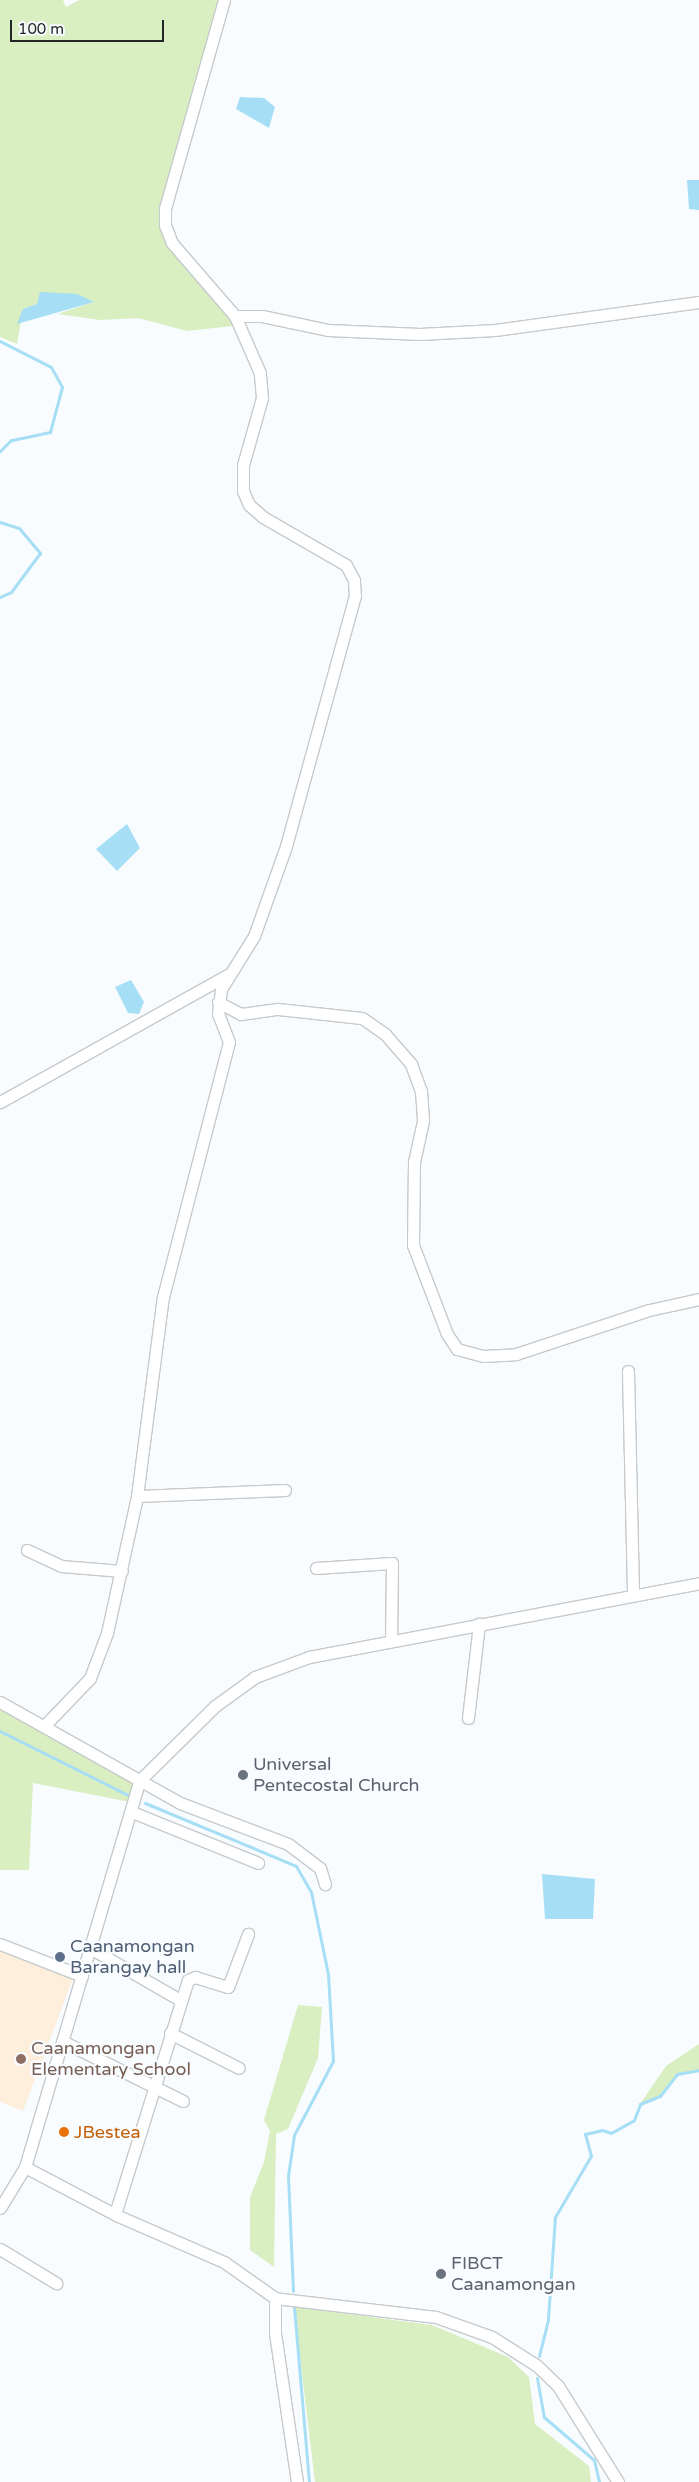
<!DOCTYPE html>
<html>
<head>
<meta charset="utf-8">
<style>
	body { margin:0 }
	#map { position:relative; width:699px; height:2482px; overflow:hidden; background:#f8fcff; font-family:"Varela Round",sans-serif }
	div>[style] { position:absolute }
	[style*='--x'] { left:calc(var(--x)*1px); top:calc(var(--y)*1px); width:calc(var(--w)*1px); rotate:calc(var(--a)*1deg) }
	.education>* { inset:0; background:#feeedc }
	.green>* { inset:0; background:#d9eec1 }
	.water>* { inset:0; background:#a6dff5 }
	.stream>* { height:3px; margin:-1.5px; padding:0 1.5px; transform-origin:1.5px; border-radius:1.5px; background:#a6dff5 }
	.roads { filter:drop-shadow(1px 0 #c6cacd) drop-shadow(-1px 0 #c6cacd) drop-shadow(0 1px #c6cacd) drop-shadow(0 -1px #c6cacd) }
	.minor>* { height:11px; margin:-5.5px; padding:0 5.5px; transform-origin:5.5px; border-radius:5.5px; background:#fff }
	.dots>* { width:14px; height:14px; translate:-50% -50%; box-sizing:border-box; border:2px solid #f8fcff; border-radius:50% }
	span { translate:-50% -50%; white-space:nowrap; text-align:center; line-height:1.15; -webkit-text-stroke:4.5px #f8fcff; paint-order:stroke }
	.worship-label { font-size:18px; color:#5b616d }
	.left { translate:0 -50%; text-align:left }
	.service-label { font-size:18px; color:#4e5e75 }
	.education-label { font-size:18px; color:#785e54 }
	.food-label { font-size:18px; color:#c56008 }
	.scale { position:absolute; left:10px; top:20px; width:154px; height:22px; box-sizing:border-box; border:2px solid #242527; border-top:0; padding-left:6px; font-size:15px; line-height:18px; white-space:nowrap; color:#242527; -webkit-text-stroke:4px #f8fcff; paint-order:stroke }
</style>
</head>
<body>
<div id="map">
	<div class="education">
		<div style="clip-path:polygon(0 1949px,74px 1976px,23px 2111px,0 2102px)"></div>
	</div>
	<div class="green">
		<div style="clip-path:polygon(0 0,63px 0,66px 7px,79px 0,224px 0,165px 225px,235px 316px,233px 326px,187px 331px,138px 318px,100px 320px,58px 314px,93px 302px,37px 304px,23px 309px,17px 344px,0 337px)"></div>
		<div style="clip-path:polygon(0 1701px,140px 1780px,135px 1803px,33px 1783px,29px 1870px,0 1870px)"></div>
		<div style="clip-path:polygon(298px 2005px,322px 2007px,318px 2058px,288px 2129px,276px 2134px,274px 2267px,250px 2250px,250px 2197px,264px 2162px,270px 2131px,264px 2120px)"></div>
		<div style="clip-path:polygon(699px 2044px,699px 2070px,677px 2074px,660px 2096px,640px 2104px,666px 2066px)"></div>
		<div style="clip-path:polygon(294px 2307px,432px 2325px,508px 2357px,529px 2377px,535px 2424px,589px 2466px,591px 2482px,315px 2482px)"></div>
	</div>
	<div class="water">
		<div style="clip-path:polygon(240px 97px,264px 98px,275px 107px,269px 128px,236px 109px)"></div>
		<div style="clip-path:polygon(687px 180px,699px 180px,699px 210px,689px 209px)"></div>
		<div style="clip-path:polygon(40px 292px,77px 294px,94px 302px,17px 324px,23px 309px,37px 304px)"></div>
		<div style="clip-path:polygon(127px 824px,140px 848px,117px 871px,96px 849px)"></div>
		<div style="clip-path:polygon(131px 980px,144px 1002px,139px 1014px,128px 1013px,115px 987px)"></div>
		<div style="clip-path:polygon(542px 1874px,595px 1879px,593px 1919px,545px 1919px)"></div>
	</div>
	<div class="stream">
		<div style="--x:0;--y:341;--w:57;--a:27"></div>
		<div style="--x:51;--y:367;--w:23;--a:61"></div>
		<div style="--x:62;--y:387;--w:47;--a:104.9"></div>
		<div style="--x:50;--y:432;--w:40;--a:168"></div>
		<div style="--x:11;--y:440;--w:16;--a:135"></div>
		<div style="--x:0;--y:522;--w:20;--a:18"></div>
		<div style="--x:19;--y:528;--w:33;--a:50"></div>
		<div style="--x:40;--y:553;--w:49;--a:126.6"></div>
		<div style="--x:11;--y:592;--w:12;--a:156"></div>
		<div style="--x:0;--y:1731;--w:145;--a:26.6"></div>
		<div style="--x:145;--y:1803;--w:164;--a:22.6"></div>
		<div style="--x:296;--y:1866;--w:30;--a:60"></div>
		<div style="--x:311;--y:1892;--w:84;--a:78.3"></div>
		<div style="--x:328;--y:1974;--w:87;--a:86.7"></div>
		<div style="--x:333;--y:2061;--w:84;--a:117.8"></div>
		<div style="--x:294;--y:2135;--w:41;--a:98.3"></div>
		<div style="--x:288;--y:2176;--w:115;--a:87.5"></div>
		<div style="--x:294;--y:2307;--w:176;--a:85.1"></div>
		<div style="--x:539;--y:2356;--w:38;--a:-76"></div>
		<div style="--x:548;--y:2319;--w:102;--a:-86.1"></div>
		<div style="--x:555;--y:2217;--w:71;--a:-59.5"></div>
		<div style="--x:591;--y:2156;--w:23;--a:-105"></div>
		<div style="--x:585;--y:2134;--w:17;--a:-13"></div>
		<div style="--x:602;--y:2130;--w:9;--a:18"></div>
		<div style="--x:611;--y:2133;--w:26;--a:-29"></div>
		<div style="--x:634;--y:2120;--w:17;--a:-69"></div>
		<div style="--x:640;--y:2104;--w:22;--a:-22"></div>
		<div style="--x:660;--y:2096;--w:28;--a:-52"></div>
		<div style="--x:677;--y:2074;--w:22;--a:-10"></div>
		<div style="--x:537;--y:2378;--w:40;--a:80"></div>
		<div style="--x:544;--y:2417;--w:66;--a:40.7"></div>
		<div style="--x:594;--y:2460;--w:23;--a:77"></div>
	</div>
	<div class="roads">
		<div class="minor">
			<div style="--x:224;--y:0;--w:217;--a:105.8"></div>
			<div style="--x:165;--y:209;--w:16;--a:90"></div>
			<div style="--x:165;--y:225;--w:19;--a:69"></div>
			<div style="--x:172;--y:243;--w:96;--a:49.2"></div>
			<div style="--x:235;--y:316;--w:27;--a:0"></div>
			<div style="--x:262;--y:316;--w:67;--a:12"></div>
			<div style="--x:328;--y:330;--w:92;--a:2.5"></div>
			<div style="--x:420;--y:334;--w:75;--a:-3.1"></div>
			<div style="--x:495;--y:330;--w:206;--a:-7.8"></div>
			<div style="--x:218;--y:1002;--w:26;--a:28"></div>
			<div style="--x:241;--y:1014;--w:37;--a:-8"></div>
			<div style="--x:278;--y:1009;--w:84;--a:6.1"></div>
			<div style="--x:362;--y:1018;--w:28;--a:35"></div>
			<div style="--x:385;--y:1034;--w:40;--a:49"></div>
			<div style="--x:411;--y:1064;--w:29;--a:70"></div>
			<div style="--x:421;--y:1091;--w:30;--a:86"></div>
			<div style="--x:423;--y:1121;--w:42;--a:102.4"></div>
			<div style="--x:414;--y:1162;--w:83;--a:90.7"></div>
			<div style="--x:413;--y:1245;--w:95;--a:69.1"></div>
			<div style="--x:447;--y:1334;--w:18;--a:56"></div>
			<div style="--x:457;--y:1349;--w:27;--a:15"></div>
			<div style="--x:483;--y:1356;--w:33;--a:-3"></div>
			<div style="--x:516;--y:1354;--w:140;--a:-18.3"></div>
			<div style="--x:649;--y:1310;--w:51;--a:-12.4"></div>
			<div style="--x:0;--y:1102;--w:260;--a:-29.2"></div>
			<div style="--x:628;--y:1371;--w:224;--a:88.7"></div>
			<div style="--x:137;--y:1496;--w:148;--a:-2.3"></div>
			<div style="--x:27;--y:1550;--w:38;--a:25"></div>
			<div style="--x:61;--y:1566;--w:61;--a:4.7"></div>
			<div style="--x:316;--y:1568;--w:76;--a:-3.8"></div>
			<div style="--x:392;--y:1563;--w:78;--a:90.7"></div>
			<div style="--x:0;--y:1702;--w:206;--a:29.3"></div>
			<div style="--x:180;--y:1803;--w:116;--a:20.8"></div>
			<div style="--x:288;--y:1844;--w:40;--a:37"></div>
			<div style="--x:320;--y:1868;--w:17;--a:73"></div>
			<div style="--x:468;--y:1718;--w:95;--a:-83.3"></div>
			<div style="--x:45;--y:1725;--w:65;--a:-46.2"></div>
			<div style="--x:90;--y:1678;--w:48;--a:-69.3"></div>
			<div style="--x:107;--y:1633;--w:140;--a:-77.6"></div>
			<div style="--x:137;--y:1496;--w:201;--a:-82.6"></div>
			<div style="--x:163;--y:1297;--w:263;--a:-75.5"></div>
			<div style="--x:229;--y:1042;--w:30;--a:-111"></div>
			<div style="--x:218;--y:1014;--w:25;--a:-83"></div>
			<div style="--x:221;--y:989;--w:62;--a:-58.1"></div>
			<div style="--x:254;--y:936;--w:96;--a:-70.4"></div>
			<div style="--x:286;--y:846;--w:259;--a:-74.6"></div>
			<div style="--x:355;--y:596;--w:16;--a:-94"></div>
			<div style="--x:354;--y:580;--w:17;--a:-118"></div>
			<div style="--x:346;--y:565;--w:96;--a:-150"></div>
			<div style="--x:263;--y:517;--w:18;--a:-139"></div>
			<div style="--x:249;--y:505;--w:15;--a:-113"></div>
			<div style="--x:243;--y:491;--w:26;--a:-90"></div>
			<div style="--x:243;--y:465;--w:70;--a:-74.2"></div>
			<div style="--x:262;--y:398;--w:25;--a:-95"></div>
			<div style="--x:260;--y:373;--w:62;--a:-113.7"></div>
			<div style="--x:132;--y:1812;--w:136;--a:22"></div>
			<div style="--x:0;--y:1944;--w:88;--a:21.3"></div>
			<div style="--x:90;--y:1948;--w:104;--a:30"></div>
			<div style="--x:170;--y:2033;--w:77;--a:26.9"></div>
			<div style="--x:62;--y:2041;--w:135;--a:26.4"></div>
			<div style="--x:0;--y:2208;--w:48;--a:-58.6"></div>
			<div style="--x:115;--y:2214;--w:245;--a:-72.7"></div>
			<div style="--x:188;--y:1980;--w:8;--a:-23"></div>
			<div style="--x:195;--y:1977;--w:34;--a:17"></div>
			<div style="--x:228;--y:1987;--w:57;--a:-69.3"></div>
			<div style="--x:0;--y:2249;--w:66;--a:31.3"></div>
			<div style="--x:275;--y:2298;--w:35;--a:90"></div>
			<div style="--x:275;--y:2333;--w:151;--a:81.6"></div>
			<div style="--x:618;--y:2482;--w:113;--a:-122"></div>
			<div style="--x:558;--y:2386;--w:30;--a:-136"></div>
			<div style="--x:536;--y:2365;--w:52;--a:-147.5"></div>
			<div style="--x:492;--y:2337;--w:59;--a:-160.3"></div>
			<div style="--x:436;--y:2317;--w:162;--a:-173.3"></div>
			<div style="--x:275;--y:2298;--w:62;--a:-144.8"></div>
			<div style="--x:224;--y:2262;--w:116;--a:-156.5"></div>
			<div style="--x:118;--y:2216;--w:105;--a:-152.2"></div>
			<div style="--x:25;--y:2167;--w:404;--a:-73.5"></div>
			<div style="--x:140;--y:1780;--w:105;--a:-44.6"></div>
			<div style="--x:215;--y:1706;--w:49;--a:-35.9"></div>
			<div style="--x:255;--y:1677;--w:58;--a:-20.3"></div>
			<div style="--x:309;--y:1657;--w:397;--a:-10.7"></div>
		</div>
	</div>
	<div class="dots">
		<div style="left:243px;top:1775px;background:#6b7280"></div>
		<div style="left:60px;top:1957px;background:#5c6f8a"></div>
		<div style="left:21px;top:2059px;background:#8d6e63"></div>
		<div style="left:64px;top:2132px;background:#e8710a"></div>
		<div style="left:441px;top:2274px;background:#6b7280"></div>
	</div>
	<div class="worship-label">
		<span class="left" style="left:253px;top:1775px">Universal<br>Pentecostal Church</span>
		<span class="left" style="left:451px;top:2274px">FIBCT<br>Caanamongan</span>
	</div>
	<div class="service-label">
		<span class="left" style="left:70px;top:1957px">Caanamongan<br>Barangay hall</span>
	</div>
	<div class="education-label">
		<span class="left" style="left:31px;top:2059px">Caanamongan<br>Elementary School</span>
	</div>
	<div class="food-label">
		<span class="left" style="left:74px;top:2132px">JBestea</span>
	</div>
	<div class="scale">100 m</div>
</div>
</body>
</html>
